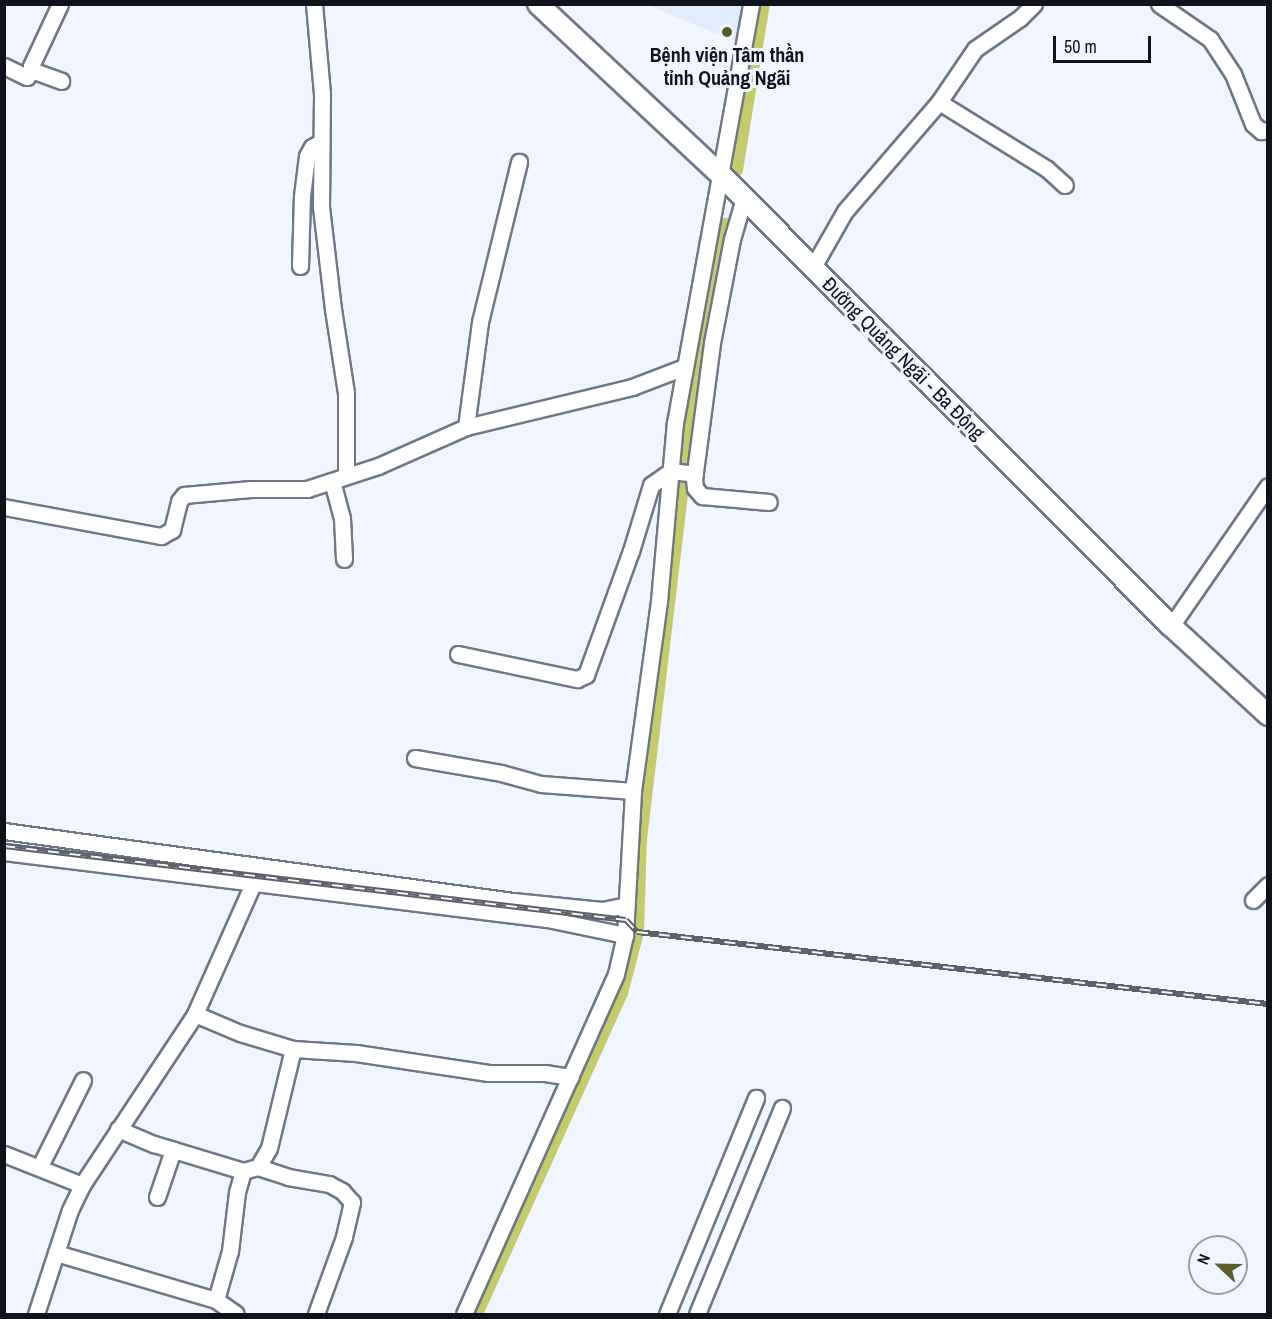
<!DOCTYPE html>
<html>
<head>
<meta charset="utf-8">
<style>
	body { margin:0 }
	#map { position:relative; width:1272px; height:1319px; overflow:hidden; background:#f1f6fe; font-family:"Archivo Narrow",sans-serif }
	div>[style] { position:absolute }
	[style*='--x'] { left:calc(var(--x)*1px); top:calc(var(--y)*1px); width:calc(var(--w)*1px); rotate:calc(var(--a)*1deg) }
	.built>* { inset:0; background:#e3ecfc }
	.canal>* { height:14px; margin:-7px; padding:0 7px; transform-origin:7px; border-radius:7px; background:#c5cb6a }
	.roads { filter:drop-shadow(2px 0 #6d7788) drop-shadow(-2px 0 #6d7788) drop-shadow(0 2px #6d7788) drop-shadow(0 -2px #6d7788) }
	.minor>* { height:15px; margin:-7.5px; padding:0 7.5px; transform-origin:7.5px; border-radius:7.5px; background:#fff }
	.major>* { height:20px; margin:-10px; padding:0 10px; transform-origin:10px; border-radius:10px; background:#fff }
	.rail>* { height:6px; margin-top:-3px; transform-origin:0; background:repeating-linear-gradient(90deg,#f1f6fe 0 11px,#5c6067 0 22px); box-sizing:border-box; border-block:2px solid #5c6067 }
	.dots>* { width:16px; height:16px; translate:-50% -50%; box-sizing:border-box; border:3px solid #f1f6fe; border-radius:50% }
	span { translate:-50% -50%; white-space:nowrap; text-align:center; line-height:1.15; -webkit-text-stroke:6px #f1f6fe; paint-order:stroke }
	.poi-label { font-size:20px; color:#10141a; font-weight:700 }
	.street-label { font-size:20px; color:#10141a }
	.frame { position:absolute; inset:0; border:6px solid #10141a; pointer-events:none }
	.north { position:absolute; left:1188px; top:1235px; width:60px; height:60px; box-sizing:border-box; background:#f1f6fe; border:2px solid #979ca3; border-radius:50%; rotate:292deg; font-size:16px; font-weight:700; line-height:24px; text-align:center; color:#10141a }
	.north::after { content:''; display:block; margin:auto; width:21px; height:27px; background:#5b5e2c; clip-path:polygon(50% 0,100% 100%,50% 72%,0 100%) }
	.scale { position:absolute; left:1053px; top:36px; width:98px; height:27px; box-sizing:border-box; border:3px solid #10141a; border-top:0; padding-left:8px; font-size:18px; line-height:21px; white-space:nowrap; color:#10141a; -webkit-text-stroke:4px #f1f6fe; paint-order:stroke }
</style>
</head>
<body>
<div id="map">
	<div class="built">
		<div style="clip-path:polygon(650px 5px,745px 5px,739px 43px,650px 6px)"></div>
	</div>
	<div class="canal">
		<div style="--x:736;--y:170;--w:168;--a:-80.8"></div>
		<div style="--x:476;--y:1314;--w:352;--a:-65.7"></div>
		<div style="--x:621;--y:993;--w:63;--a:-75.3"></div>
		<div style="--x:637;--y:932;--w:93;--a:-88.2"></div>
		<div style="--x:640;--y:839;--w:534;--a:-83.22"></div>
		<div style="--x:703;--y:309;--w:87;--a:-75.3"></div>
	</div>
	<div class="roads">
		<div class="minor">
			<div style="--x:60;--y:4;--w:68;--a:115.1"></div>
			<div style="--x:31;--y:66;--w:6;--a:59"></div>
			<div style="--x:34;--y:71;--w:29;--a:20"></div>
			<div style="--x:314;--y:4;--w:89;--a:84.9"></div>
			<div style="--x:322;--y:93;--w:114;--a:90.5"></div>
			<div style="--x:321;--y:207;--w:103;--a:83.3"></div>
			<div style="--x:333;--y:309;--w:85;--a:81.2"></div>
			<div style="--x:346;--y:393;--w:83;--a:90"></div>
			<div style="--x:1159;--y:4;--w:62;--a:34.5"></div>
			<div style="--x:1210;--y:39;--w:42;--a:56.7"></div>
			<div style="--x:1233;--y:74;--w:54;--a:68.2"></div>
			<div style="--x:1253;--y:124;--w:11;--a:41"></div>
			<div style="--x:1261;--y:131;--w:7;--a:-8"></div>
			<div style="--x:4;--y:66;--w:25;--a:26"></div>
			<div style="--x:27;--y:77;--w:9;--a:-58"></div>
			<div style="--x:939;--y:102;--w:127;--a:31.8"></div>
			<div style="--x:1047;--y:169;--w:24;--a:42"></div>
			<div style="--x:744;--y:198;--w:43;--a:106.3"></div>
			<div style="--x:732;--y:239;--w:106;--a:100.9"></div>
			<div style="--x:712;--y:343;--w:137;--a:97.5"></div>
			<div style="--x:694;--y:479;--w:9;--a:84"></div>
			<div style="--x:695;--y:488;--w:11;--a:49"></div>
			<div style="--x:702;--y:496;--w:67;--a:5.1"></div>
			<div style="--x:300;--y:266;--w:70;--a:-88.4"></div>
			<div style="--x:302;--y:196;--w:40;--a:-82.9"></div>
			<div style="--x:307;--y:156;--w:10;--a:-61"></div>
			<div style="--x:312;--y:147;--w:10;--a:-29"></div>
			<div style="--x:813;--y:267;--w:64;--a:-60.3"></div>
			<div style="--x:845;--y:211;--w:144;--a:-49.2"></div>
			<div style="--x:939;--y:102;--w:64;--a:-55.8"></div>
			<div style="--x:975;--y:49;--w:55;--a:-34.6"></div>
			<div style="--x:1020;--y:18;--w:20;--a:-45"></div>
			<div style="--x:466;--y:427;--w:106;--a:-82.4"></div>
			<div style="--x:480;--y:322;--w:165;--a:-76.3"></div>
			<div style="--x:332;--y:481;--w:38;--a:75"></div>
			<div style="--x:342;--y:518;--w:41;--a:87.2"></div>
			<div style="--x:4;--y:507;--w:160;--a:10.5"></div>
			<div style="--x:161;--y:536;--w:13;--a:-29"></div>
			<div style="--x:172;--y:530;--w:30;--a:-76"></div>
			<div style="--x:179;--y:501;--w:8;--a:-50"></div>
			<div style="--x:184;--y:495;--w:67;--a:-5.1"></div>
			<div style="--x:251;--y:489;--w:56;--a:0"></div>
			<div style="--x:307;--y:489;--w:75;--a:-17.9"></div>
			<div style="--x:378;--y:466;--w:96;--a:-23.9"></div>
			<div style="--x:466;--y:427;--w:171;--a:-13.5"></div>
			<div style="--x:632;--y:387;--w:56;--a:-21"></div>
			<div style="--x:1171;--y:626;--w:170;--a:-55.3"></div>
			<div style="--x:458;--y:654;--w:122;--a:11.9"></div>
			<div style="--x:577;--y:679;--w:10;--a:-24"></div>
			<div style="--x:586;--y:675;--w:132;--a:-70.1"></div>
			<div style="--x:631;--y:551;--w:69;--a:-73.1"></div>
			<div style="--x:651;--y:485;--w:24;--a:-35"></div>
			<div style="--x:671;--y:471;--w:24;--a:7"></div>
			<div style="--x:415;--y:758;--w:87;--a:9.9"></div>
			<div style="--x:501;--y:773;--w:41;--a:15.4"></div>
			<div style="--x:541;--y:784;--w:92;--a:4.4"></div>
			<div style="--x:4;--y:831;--w:514;--a:7.83"></div>
			<div style="--x:513;--y:901;--w:89;--a:5.8"></div>
			<div style="--x:602;--y:910;--w:25;--a:-11"></div>
			<div style="--x:4;--y:852;--w:547;--a:7.03"></div>
			<div style="--x:547;--y:919;--w:80;--a:11.6"></div>
			<div style="--x:1253;--y:900;--w:21;--a:-45"></div>
			<div style="--x:195;--y:1014;--w:49;--a:22.9"></div>
			<div style="--x:240;--y:1033;--w:55;--a:16.8"></div>
			<div style="--x:293;--y:1049;--w:63;--a:3.6"></div>
			<div style="--x:356;--y:1053;--w:134;--a:8.6"></div>
			<div style="--x:488;--y:1073;--w:57;--a:0"></div>
			<div style="--x:545;--y:1073;--w:26;--a:9"></div>
			<div style="--x:118;--y:1129;--w:39;--a:23"></div>
			<div style="--x:154;--y:1144;--w:93;--a:16.9"></div>
			<div style="--x:243;--y:1171;--w:16;--a:-15"></div>
			<div style="--x:258;--y:1167;--w:22;--a:-60"></div>
			<div style="--x:269;--y:1148;--w:102;--a:-76.4"></div>
			<div style="--x:4;--y:1154;--w:84;--a:21.7"></div>
			<div style="--x:40;--y:1166;--w:96;--a:-63.4"></div>
			<div style="--x:258;--y:1167;--w:32;--a:18"></div>
			<div style="--x:288;--y:1177;--w:42;--a:9.7"></div>
			<div style="--x:329;--y:1184;--w:15;--a:28"></div>
			<div style="--x:342;--y:1191;--w:15;--a:48"></div>
			<div style="--x:352;--y:1202;--w:36;--a:103"></div>
			<div style="--x:344;--y:1237;--w:82;--a:110"></div>
			<div style="--x:157;--y:1197;--w:50;--a:-71.2"></div>
			<div style="--x:56;--y:1253;--w:167;--a:16.4"></div>
			<div style="--x:216;--y:1300;--w:24;--a:35"></div>
			<div style="--x:216;--y:1300;--w:51;--a:-74.1"></div>
			<div style="--x:230;--y:1251;--w:59;--a:-83.2"></div>
			<div style="--x:237;--y:1192;--w:22;--a:-74"></div>
			<div style="--x:36;--y:1314;--w:109;--a:-71.9"></div>
			<div style="--x:70;--y:1210;--w:28;--a:-64"></div>
			<div style="--x:82;--y:1185;--w:205;--a:-56.5"></div>
			<div style="--x:195;--y:1014;--w:142;--a:-66"></div>
			<div style="--x:464;--y:1314;--w:372;--a:-65.9"></div>
			<div style="--x:616;--y:974;--w:40;--a:-77"></div>
			<div style="--x:625;--y:935;--w:144;--a:-86.8"></div>
			<div style="--x:633;--y:791;--w:192;--a:-82.2"></div>
			<div style="--x:659;--y:601;--w:179;--a:-84.9"></div>
			<div style="--x:675;--y:423;--w:426;--a:-79.7"></div>
			<div style="--x:667;--y:1314;--w:234;--a:-67.6"></div>
			<div style="--x:697;--y:1314;--w:223;--a:-67.6"></div>
		</div>
		<div class="major">
			<div style="--x:538;--y:4;--w:250;--a:43.1"></div>
			<div style="--x:721;--y:175;--w:637;--a:45.06"></div>
			<div style="--x:1171;--y:626;--w:132;--a:42.5"></div>
		</div>
	</div>
	<div class="rail">
		<div style="--x:4;--y:846;--w:626;--a:6.78"></div>
		<div style="--x:626;--y:920;--w:16;--a:47"></div>
		<div style="--x:637;--y:932;--w:635;--a:6.51"></div>
	</div>
	<div class="dots">
		<div style="left:727px;top:32px;background:#5b5e2c"></div>
	</div>
	<div class="poi-label">
		<span style="left:727px;top:66px">Bệnh viện Tâm thần<br>tỉnh Quảng Ngãi</span>
	</div>
	<div class="street-label">
		<span style="left:904px;top:358px;rotate:45deg">Đường Quảng Ngãi - Ba Động</span>
	</div>
	<div class="frame"></div>
	<div class="north">N</div>
	<div class="scale">50 m</div>
</div>
</body>
</html>
